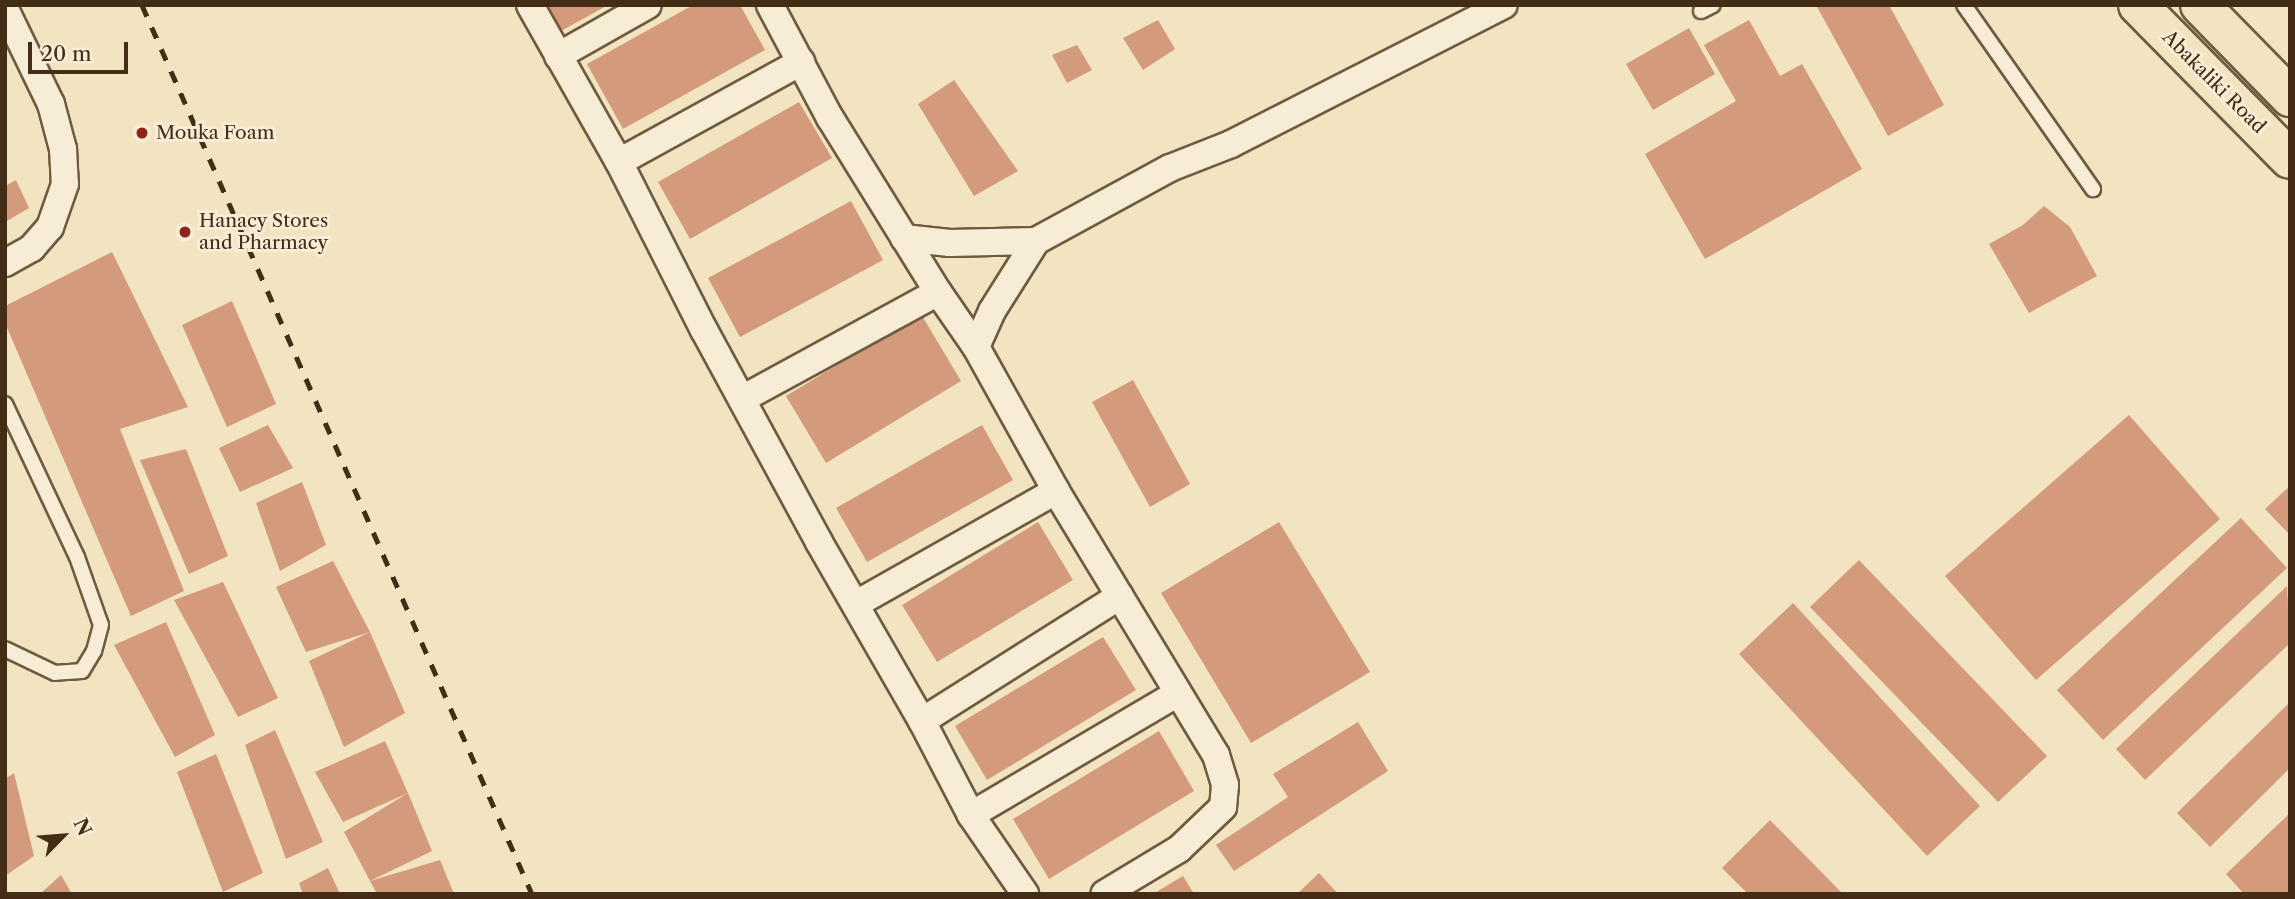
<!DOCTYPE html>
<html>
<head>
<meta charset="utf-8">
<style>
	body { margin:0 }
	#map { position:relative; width:2295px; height:899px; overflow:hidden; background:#f2e4c0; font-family:"Libre Caslon Text",serif }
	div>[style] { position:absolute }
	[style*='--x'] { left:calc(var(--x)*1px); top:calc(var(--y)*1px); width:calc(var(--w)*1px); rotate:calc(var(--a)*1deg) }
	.building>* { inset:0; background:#d49a7c }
	.roads { filter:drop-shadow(2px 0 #6f5b40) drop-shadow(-2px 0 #6f5b40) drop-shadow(0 2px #6f5b40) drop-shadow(0 -2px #6f5b40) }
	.lane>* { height:14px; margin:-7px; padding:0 7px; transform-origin:7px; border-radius:7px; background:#f7edd6 }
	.street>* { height:26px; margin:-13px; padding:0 13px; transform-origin:13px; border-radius:13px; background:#f7edd6 }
	.primary>* { height:38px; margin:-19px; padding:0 19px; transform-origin:19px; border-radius:19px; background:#f2e4c0 }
	.rail>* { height:5px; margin-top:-2.5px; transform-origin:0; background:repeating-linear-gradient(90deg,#432d16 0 12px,transparent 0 24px) }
	.dots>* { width:19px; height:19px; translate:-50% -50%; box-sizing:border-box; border:4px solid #f7edd6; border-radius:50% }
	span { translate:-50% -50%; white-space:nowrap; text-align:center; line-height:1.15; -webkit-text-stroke:6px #f7edd6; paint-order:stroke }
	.street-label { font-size:19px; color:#432d16 }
	.poi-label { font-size:19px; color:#432d16 }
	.left { translate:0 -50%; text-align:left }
	.frame { position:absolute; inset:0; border:7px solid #432d16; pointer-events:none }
	.north { position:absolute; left:28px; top:801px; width:70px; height:70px; -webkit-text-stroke:5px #f7edd6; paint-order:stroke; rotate:65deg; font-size:19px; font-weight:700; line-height:28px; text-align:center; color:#432d16 }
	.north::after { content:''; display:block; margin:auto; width:24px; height:32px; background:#432d16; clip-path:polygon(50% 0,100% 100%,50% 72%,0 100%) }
	.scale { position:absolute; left:28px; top:42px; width:100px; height:32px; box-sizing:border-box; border:4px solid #432d16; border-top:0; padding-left:9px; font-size:21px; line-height:24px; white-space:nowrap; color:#432d16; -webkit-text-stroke:5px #f7edd6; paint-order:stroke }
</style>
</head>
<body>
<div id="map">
	<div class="building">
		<div style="clip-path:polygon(547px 5px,608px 5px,561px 31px)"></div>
		<div style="clip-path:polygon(693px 5px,740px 5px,765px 50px,623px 129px,587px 64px)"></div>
		<div style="clip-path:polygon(1816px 5px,1889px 5px,1944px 105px,1888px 136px)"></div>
		<div style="clip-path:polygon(1158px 20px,1175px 49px,1143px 70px,1123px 38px)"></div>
		<div style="clip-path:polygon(1749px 20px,1780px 76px,1802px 64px,1862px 169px,1705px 259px,1645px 154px,1736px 101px,1704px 45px)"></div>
		<div style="clip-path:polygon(1689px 28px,1715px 74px,1653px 110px,1626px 64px)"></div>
		<div style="clip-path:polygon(1077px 45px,1092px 70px,1067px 83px,1052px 55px)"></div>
		<div style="clip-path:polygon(954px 80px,1018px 171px,974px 196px,918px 104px)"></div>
		<div style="clip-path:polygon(799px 102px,832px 158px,690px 239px,658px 182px)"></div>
		<div style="clip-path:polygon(16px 180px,29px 208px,5px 222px,5px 186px)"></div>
		<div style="clip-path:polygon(851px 201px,883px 260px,740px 337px,708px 278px)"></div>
		<div style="clip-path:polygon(2044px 206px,2070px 227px,2097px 276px,2029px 313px,1989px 244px,2023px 225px)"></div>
		<div style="clip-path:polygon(112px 252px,188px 407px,120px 429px,184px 591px,131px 616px,5px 323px,5px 306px)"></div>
		<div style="clip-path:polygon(232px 301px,276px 404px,227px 427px,182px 325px)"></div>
		<div style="clip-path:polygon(921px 314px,961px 381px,826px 463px,786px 396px)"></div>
		<div style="clip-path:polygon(1133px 380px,1190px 484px,1150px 507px,1092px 402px)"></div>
		<div style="clip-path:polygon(2129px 415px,2220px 519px,2036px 680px,1945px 576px)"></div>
		<div style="clip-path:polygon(268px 425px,293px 468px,240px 492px,219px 448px)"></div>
		<div style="clip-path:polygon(982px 425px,1013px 480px,867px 562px,836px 508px)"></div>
		<div style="clip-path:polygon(186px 449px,228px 556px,189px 574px,140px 460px)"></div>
		<div style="clip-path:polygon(302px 482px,326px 545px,280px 571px,256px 503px)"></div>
		<div style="clip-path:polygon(2290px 486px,2290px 535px,2265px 509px)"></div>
		<div style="clip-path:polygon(2241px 518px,2287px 568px,2103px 740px,2057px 690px)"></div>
		<div style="clip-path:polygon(1038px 522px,1073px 580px,937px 662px,902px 605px)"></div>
		<div style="clip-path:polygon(1279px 522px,1370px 672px,1251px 743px,1161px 593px)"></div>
		<div style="clip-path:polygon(1859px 560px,2047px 756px,1998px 802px,1810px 607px)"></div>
		<div style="clip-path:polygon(333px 561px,370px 632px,405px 713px,344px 747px,309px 661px,370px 632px,306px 652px,276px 587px)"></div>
		<div style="clip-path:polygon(223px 582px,278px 698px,238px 717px,174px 600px)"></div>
		<div style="clip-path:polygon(2287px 586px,2290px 643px,2145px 780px,2116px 749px)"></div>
		<div style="clip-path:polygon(1793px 603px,1980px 806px,1927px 856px,1739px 654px)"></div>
		<div style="clip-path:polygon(166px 622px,215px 735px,175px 757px,114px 645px)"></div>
		<div style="clip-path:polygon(1103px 637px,1136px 690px,987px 780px,955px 726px)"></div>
		<div style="clip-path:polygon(2290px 702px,2290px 768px,2210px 847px,2177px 813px)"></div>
		<div style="clip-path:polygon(1358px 722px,1388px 771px,1234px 871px,1216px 845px,1288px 797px,1273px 774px)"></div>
		<div style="clip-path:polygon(275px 730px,323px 842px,286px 859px,245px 745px)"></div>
		<div style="clip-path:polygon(1159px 731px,1194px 791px,1049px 879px,1013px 819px)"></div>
		<div style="clip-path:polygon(385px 741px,408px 793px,343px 822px,315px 772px)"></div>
		<div style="clip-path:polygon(216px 754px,263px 873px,223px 892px,177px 772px)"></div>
		<div style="clip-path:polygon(14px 773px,34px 856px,5px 876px,5px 779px)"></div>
		<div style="clip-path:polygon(408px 793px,432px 851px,370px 881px,344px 832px)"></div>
		<div style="clip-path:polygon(2290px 813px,2290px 891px,2287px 894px,2244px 894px,2226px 874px)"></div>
		<div style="clip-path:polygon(1770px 820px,1843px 894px,1748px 894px,1722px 868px)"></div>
		<div style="clip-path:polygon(440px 860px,454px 894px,377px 894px,370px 881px)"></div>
		<div style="clip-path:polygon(328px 868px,340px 894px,303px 894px,299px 883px)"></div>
		<div style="clip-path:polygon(1319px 873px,1338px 894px,1297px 894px)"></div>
		<div style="clip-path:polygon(61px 875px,72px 894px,40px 894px)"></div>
		<div style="clip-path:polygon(1183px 876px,1194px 894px,1153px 894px)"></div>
	</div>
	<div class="roads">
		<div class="lane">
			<div style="--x:1964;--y:5;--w:225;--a:55"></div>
			<div style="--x:1701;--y:11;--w:13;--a:-27"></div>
			<div style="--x:5;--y:404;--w:169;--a:64.8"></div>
			<div style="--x:77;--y:557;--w:72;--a:70.6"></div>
			<div style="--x:101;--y:625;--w:27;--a:105"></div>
			<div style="--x:94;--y:651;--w:23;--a:121"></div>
			<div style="--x:82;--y:671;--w:27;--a:176"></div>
			<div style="--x:55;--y:673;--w:55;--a:-154.4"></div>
		</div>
		<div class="street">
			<div style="--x:530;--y:5;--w:180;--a:60.5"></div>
			<div style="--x:619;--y:162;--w:188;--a:63.2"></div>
			<div style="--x:704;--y:330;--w:241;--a:61.5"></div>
			<div style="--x:819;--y:542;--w:207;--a:60.1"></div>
			<div style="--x:922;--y:721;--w:106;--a:62.5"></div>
			<div style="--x:971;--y:815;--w:96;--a:55.6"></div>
			<div style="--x:5;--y:9;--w:106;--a:64.2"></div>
			<div style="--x:51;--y:104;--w:47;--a:75.1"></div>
			<div style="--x:63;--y:149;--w:35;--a:87"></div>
			<div style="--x:65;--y:184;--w:46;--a:109.2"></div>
			<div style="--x:50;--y:227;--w:28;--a:131"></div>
			<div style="--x:32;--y:248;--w:31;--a:151"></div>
			<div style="--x:558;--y:56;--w:103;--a:-29.5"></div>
			<div style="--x:619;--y:162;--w:208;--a:-28.8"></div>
			<div style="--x:904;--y:238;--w:46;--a:6.2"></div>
			<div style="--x:950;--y:243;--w:86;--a:-1.3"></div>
			<div style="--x:1036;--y:241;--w:153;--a:-28.6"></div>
			<div style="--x:1170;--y:168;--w:66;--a:-21.5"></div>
			<div style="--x:1231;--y:144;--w:306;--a:-27"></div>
			<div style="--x:938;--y:292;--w:67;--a:55.4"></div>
			<div style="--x:976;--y:347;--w:165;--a:60.9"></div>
			<div style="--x:1056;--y:491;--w:309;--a:58.8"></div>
			<div style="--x:1216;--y:755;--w:31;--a:73"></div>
			<div style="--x:1225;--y:785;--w:22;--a:95"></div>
			<div style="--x:1223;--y:807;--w:61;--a:136.3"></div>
			<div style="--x:1179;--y:849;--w:87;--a:149"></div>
			<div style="--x:976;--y:347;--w:39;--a:-66"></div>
			<div style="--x:992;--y:311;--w:83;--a:-57.8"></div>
			<div style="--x:742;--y:399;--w:223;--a:-28.6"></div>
			<div style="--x:938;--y:292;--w:205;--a:-121.8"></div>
			<div style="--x:830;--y:118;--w:128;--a:-118"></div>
			<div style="--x:856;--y:604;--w:230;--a:-29.5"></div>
			<div style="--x:922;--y:721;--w:234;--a:-32.3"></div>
			<div style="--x:971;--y:815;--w:240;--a:-30.5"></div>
		</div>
		<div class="primary">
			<div style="--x:2138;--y:5;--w:216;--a:45.4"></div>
			<div style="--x:2200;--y:5;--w:129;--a:45.6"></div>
		</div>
	</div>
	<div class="rail">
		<div style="--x:142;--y:5;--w:971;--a:66.31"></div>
	</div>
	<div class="dots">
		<div style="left:142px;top:133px;background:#8f2418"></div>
		<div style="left:185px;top:232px;background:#8f2418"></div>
	</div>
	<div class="street-label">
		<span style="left:2214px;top:82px;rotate:45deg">Abakaliki Road</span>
	</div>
	<div class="poi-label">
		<span class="left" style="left:156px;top:133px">Mouka Foam</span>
		<span class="left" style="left:199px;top:232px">Hanacy Stores<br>and Pharmacy</span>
	</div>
	<div class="frame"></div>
	<div class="north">N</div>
	<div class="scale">20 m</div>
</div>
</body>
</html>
